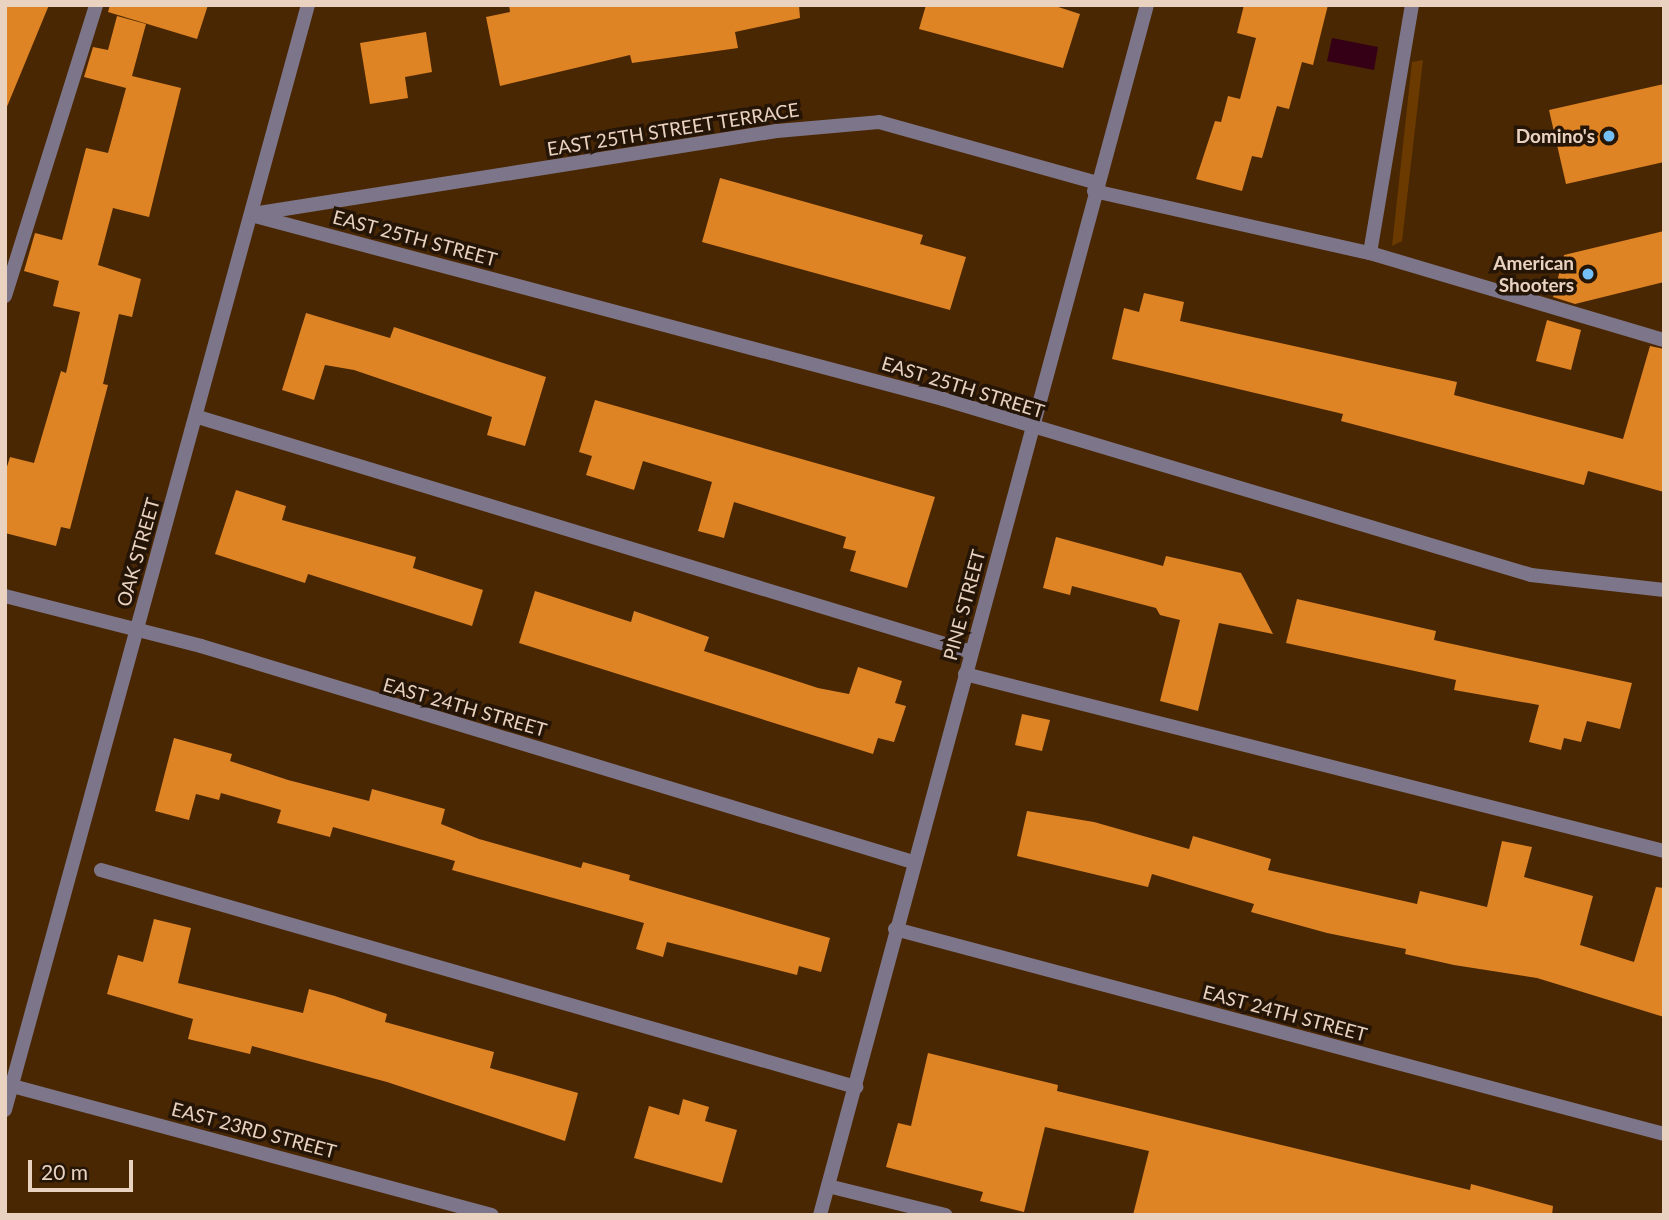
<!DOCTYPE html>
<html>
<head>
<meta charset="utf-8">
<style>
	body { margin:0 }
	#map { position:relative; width:1669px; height:1220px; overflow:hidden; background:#4a2703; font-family:Lato,sans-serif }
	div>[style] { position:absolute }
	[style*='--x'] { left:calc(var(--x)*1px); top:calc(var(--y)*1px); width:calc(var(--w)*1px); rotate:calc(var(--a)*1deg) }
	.green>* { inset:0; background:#6a3a01 }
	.water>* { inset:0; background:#350015 }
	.building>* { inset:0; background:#de8424 }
	.service>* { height:14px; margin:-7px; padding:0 7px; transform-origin:7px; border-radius:7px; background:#7d768a }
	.minor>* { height:14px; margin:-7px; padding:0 7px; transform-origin:7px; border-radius:7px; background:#7d768a }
	.dots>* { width:19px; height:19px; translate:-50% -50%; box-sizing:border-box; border:4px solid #251507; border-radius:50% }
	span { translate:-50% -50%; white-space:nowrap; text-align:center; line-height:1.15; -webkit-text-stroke:7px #251507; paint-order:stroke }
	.street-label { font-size:19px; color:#e9d2c0 }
	.poi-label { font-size:19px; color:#e9d2c0; font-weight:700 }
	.right { translate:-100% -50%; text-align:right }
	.frame { position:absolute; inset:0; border:7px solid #e9d2c0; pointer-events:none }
	.scale { position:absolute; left:28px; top:1160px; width:105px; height:32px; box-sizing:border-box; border:4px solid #e9d2c0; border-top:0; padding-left:9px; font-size:21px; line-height:24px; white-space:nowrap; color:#e9d2c0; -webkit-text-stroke:5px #251507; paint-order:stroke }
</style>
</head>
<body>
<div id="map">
	<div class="green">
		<div style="clip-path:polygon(1423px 60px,1402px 241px,1392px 246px,1412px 62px)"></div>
	</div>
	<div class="water">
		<div style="clip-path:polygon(1332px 38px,1378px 47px,1374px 70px,1327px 61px)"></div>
	</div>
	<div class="building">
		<div style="clip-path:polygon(5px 5px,49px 5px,6px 109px,5px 109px)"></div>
		<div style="clip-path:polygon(110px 5px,208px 5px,197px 39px,108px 12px)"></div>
		<div style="clip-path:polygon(509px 5px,799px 5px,800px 18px,735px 32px,738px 48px,632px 63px,630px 55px,500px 86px,486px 17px,510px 12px)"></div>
		<div style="clip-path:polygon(926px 5px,1052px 5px,1080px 14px,1063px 68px,919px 29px)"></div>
		<div style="clip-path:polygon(1244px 5px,1328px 5px,1313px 65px,1302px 62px,1289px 109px,1277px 106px,1262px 158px,1252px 156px,1242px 191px,1196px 179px,1215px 121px,1221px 122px,1228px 96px,1240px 99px,1256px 38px,1237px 33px)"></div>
		<div style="clip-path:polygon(117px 16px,146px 24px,132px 76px,181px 88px,149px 217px,113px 208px,98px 265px,141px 279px,132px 317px,119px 314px,103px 384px,108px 385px,70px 529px,61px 527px,56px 546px,5px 533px,5px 473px,10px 457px,34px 463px,61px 371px,66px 373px,80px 312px,53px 306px,59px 281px,24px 271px,35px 233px,62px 240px,86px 148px,108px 153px,126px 88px,84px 77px,93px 47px,108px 50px)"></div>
		<div style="clip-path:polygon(426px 32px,432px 72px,405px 77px,408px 98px,370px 104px,360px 43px)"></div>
		<div style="clip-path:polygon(1664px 84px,1664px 162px,1566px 184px,1549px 110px)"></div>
		<div style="clip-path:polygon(720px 178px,923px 235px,920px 244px,966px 257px,950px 310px,702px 242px)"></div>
		<div style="clip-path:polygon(1664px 231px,1664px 282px,1575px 304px,1553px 297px,1564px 255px)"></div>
		<div style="clip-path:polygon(1144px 293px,1184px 302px,1180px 321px,1457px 382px,1454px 395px,1623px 439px,1650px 346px,1664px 349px,1664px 492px,1588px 471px,1584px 485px,1341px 421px,1343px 414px,1112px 359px,1124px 308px,1139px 312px)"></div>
		<div style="clip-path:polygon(306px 313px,390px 338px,394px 327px,546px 377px,525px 446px,487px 435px,492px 417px,354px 370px,325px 365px,314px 400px,282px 390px)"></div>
		<div style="clip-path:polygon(1547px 320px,1581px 330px,1571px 370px,1536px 361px)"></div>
		<div style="clip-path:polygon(595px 400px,935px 497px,907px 588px,850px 571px,856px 551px,843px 548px,846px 537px,734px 502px,724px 538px,698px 531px,712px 482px,643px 461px,634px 490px,586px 475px,592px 456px,579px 452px)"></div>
		<div style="clip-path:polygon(236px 490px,286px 506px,282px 520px,416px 557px,413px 568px,483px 590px,472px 626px,308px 574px,305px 583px,215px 554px)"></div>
		<div style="clip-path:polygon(1056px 537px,1163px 566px,1166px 556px,1241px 573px,1273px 634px,1219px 623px,1198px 711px,1160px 701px,1180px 620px,1160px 615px,1156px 608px,1072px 586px,1070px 595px,1043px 588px)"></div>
		<div style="clip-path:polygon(535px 591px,631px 622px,634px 611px,709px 637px,704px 651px,818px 688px,849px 694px,858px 667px,902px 681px,895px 703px,906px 706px,894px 742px,878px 738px,873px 754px,519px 643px)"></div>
		<div style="clip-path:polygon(1297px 599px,1436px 631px,1434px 640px,1632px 683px,1620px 729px,1587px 721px,1581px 742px,1564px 738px,1561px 750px,1529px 742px,1539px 705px,1454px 690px,1456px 680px,1286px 643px)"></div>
		<div style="clip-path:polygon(1022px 714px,1050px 720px,1042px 751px,1015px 745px)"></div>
		<div style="clip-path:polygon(174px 738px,232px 754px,230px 761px,288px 780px,369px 801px,372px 789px,445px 809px,441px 824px,479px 839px,581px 868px,583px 862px,630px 875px,629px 880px,830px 938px,821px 972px,799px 966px,797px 975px,667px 942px,663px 957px,636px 949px,644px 923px,452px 870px,455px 861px,333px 827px,330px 837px,277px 823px,281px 810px,221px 793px,219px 800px,196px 794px,189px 820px,155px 811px)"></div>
		<div style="clip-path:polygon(1027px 811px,1094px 822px,1189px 849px,1193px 836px,1271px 859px,1268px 870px,1417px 904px,1420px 891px,1487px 907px,1502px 841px,1532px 847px,1524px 877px,1593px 896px,1580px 945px,1634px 962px,1656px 887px,1664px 888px,1664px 1017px,1537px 978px,1454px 965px,1405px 954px,1406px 949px,1327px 933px,1251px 912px,1254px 904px,1152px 874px,1148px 887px,1017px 856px)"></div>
		<div style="clip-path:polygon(154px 919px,191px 928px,178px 983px,303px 1013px,309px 989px,335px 996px,387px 1014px,385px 1022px,494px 1052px,490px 1068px,578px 1093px,565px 1141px,387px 1082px,252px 1046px,250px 1054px,188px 1039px,193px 1019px,107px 994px,118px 955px,143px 962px)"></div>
		<div style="clip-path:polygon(928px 1053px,1058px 1085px,1057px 1091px,1390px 1171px,1470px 1190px,1471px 1184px,1553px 1206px,1552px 1215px,1133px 1215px,1149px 1151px,1045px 1127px,1024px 1212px,980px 1201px,983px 1192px,886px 1167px,898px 1123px,911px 1126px)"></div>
		<div style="clip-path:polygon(683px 1099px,709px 1107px,705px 1121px,737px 1130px,722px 1183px,634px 1158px,649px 1106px,679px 1115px)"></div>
	</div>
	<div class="service">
		<div style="--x:1094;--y:191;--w:283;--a:12.7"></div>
		<div style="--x:1370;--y:253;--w:307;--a:16.5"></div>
		<div style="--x:1370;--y:253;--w:252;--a:-80.4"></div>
		<div style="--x:5;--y:296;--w:305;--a:-72.6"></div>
		<div style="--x:198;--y:417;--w:808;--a:16.91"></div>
		<div style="--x:965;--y:674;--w:721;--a:14.21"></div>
		<div style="--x:101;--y:870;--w:786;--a:16.04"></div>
		<div style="--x:828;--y:1186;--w:121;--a:13.9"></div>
	</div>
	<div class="minor">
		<div style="--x:259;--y:213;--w:524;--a:-9"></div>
		<div style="--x:777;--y:131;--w:102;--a:-5"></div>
		<div style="--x:879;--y:122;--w:226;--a:15.6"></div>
		<div style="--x:251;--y:215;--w:716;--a:14.89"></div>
		<div style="--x:943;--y:399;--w:614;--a:16.66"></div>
		<div style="--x:1531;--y:575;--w:134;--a:6.4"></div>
		<div style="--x:5;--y:596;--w:202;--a:14.3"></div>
		<div style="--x:201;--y:646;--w:744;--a:16.88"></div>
		<div style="--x:895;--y:929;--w:796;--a:14.93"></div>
		<div style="--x:5;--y:1084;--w:504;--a:15.06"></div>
		<div style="--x:5;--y:1110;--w:1146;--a:-74.67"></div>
		<div style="--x:820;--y:1215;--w:1253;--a:-74.88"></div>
	</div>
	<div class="dots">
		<div style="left:1609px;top:136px;background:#74c0f6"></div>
		<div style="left:1588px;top:274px;background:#74c0f6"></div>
	</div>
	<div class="street-label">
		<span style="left:673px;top:129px;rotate:-9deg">EAST 25TH STREET TERRACE</span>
		<span style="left:415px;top:238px;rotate:15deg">EAST 25TH STREET</span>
		<span style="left:963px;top:387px;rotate:17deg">EAST 25TH STREET</span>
		<span style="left:138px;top:552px;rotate:-74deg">OAK STREET</span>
		<span style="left:964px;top:605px;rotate:-75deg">PINE STREET</span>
		<span style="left:465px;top:707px;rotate:16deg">EAST 24TH STREET</span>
		<span style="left:1285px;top:1013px;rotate:15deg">EAST 24TH STREET</span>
		<span style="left:254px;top:1130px;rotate:15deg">EAST 23RD STREET</span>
	</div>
	<div class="poi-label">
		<span class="right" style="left:1595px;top:136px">Domino's</span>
		<span class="right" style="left:1574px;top:274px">American<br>Shooters</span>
	</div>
	<div class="frame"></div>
	<div class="scale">20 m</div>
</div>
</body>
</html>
